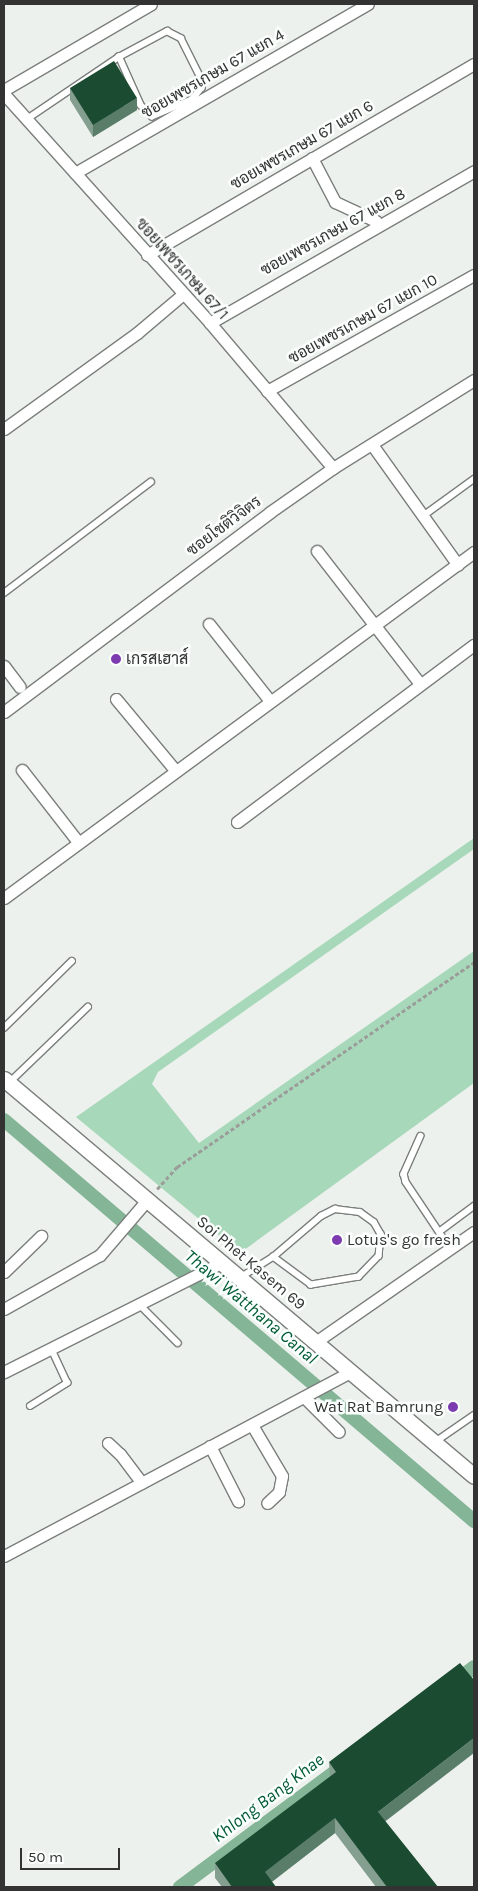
<!DOCTYPE html>
<html>
<head>
<meta charset="utf-8">
<style>
	body { margin:0 }
	#map { position:relative; width:478px; height:1891px; overflow:hidden; background:#edf1ee; font-family:Karla,Sarabun,sans-serif }
	div>[style] { position:absolute }
	[style*='--x'] { left:calc(var(--x)*1px); top:calc(var(--y)*1px); width:calc(var(--w)*1px); rotate:calc(var(--a)*1deg) }
	.green>* { inset:0; background:#a8d8ba }
	.canal>* { height:14px; margin:-7px; padding:0 7px; transform-origin:7px; border-radius:7px; background:#83b596 }
	.path>* { height:2.5px; margin-top:-1.25px; transform-origin:0; background:repeating-linear-gradient(90deg,#9b9d9b 0 4px,transparent 0 6.5px) }
	.roads { filter:drop-shadow(1px 0 #7b7f7c) drop-shadow(-1px 0 #7b7f7c) drop-shadow(0 1px #7b7f7c) drop-shadow(0 -1px #7b7f7c) }
	.service>* { height:5.5px; margin:-2.75px; padding:0 2.75px; transform-origin:2.75px; border-radius:2.75px; background:#fff }
	.minor>* { height:11px; margin:-5.5px; padding:0 5.5px; transform-origin:5.5px; border-radius:5.5px; background:#fff }
	.secondary>* { height:15px; margin:-7.5px; padding:0 7.5px; transform-origin:7.5px; border-radius:7.5px; background:#fff }
	.wall>* { inset:0; background:#849e90 }
	.shaded-wall>* { inset:0; background:#5a7d6a }
	.building>* { inset:0; background:#1b4b31 }
	.dots>* { width:14px; height:14px; translate:-50% -50%; box-sizing:border-box; border:2px solid #fafefc; border-radius:50% }
	span { translate:-50% -50%; white-space:nowrap; text-align:center; line-height:1.15; -webkit-text-stroke:5px #fafefc; paint-order:stroke }
	.street-label { font-size:16px; color:#323332 }
	.poi-label { font-size:16px; color:#323332 }
	.left { translate:0 -50%; text-align:left }
	.right { translate:-100% -50%; text-align:right }
	.water-label { font-size:18px; color:#005b34; font-style:italic }
	.frame { position:absolute; inset:0; border:5px solid #323332; pointer-events:none }
	.scale { position:absolute; left:20px; top:1848px; width:100px; height:22px; box-sizing:border-box; border:2px solid #323332; border-top:0; padding-left:6px; font-size:15px; line-height:18px; white-space:nowrap; color:#323332; -webkit-text-stroke:4px #fafefc; paint-order:stroke }
</style>
</head>
<body>
<div id="map">
	<div class="green">
		<div style="clip-path:polygon(474px 838px,474px 849px,158px 1072px,152px 1084px,199px 1143px,474px 951px,474px 1083px,240px 1253px,76px 1117px)"></div>
	</div>
	<div class="canal">
		<div style="--x:4;--y:1120;--w:618;--a:40.47"></div>
		<div style="--x:453;--y:1683;--w:26;--a:-37"></div>
		<div style="--x:180;--y:1887;--w:204;--a:-36.6"></div>
	</div>
	<div class="path">
		<div style="--x:157;--y:1189;--w:30;--a:-48"></div>
		<div style="--x:177;--y:1167;--w:361;--a:-34.6"></div>
	</div>
	<div class="roads">
		<div class="service">
			<div style="--x:27;--y:119;--w:111;--a:-34"></div>
			<div style="--x:119;--y:57;--w:55;--a:-28.4"></div>
			<div style="--x:167;--y:31;--w:16;--a:27"></div>
			<div style="--x:181;--y:38;--w:47;--a:63.4"></div>
			<div style="--x:202;--y:80;--w:8;--a:90"></div>
			<div style="--x:202;--y:88;--w:16;--a:130"></div>
			<div style="--x:192;--y:100;--w:43;--a:157"></div>
			<div style="--x:152;--y:117;--w:16;--a:-135"></div>
			<div style="--x:141;--y:106;--w:54;--a:-114.2"></div>
			<div style="--x:423;--y:516;--w:63;--a:-36"></div>
			<div style="--x:4;--y:593;--w:184;--a:-37.1"></div>
			<div style="--x:4;--y:1028;--w:95;--a:-44.6"></div>
			<div style="--x:10;--y:1082;--w:108;--a:-43.9"></div>
			<div style="--x:421;--y:1136;--w:42;--a:114.1"></div>
			<div style="--x:404;--y:1174;--w:8;--a:76"></div>
			<div style="--x:406;--y:1182;--w:79;--a:56.3"></div>
			<div style="--x:439;--y:1232;--w:44;--a:-36.6"></div>
			<div style="--x:241;--y:1277;--w:38;--a:-32"></div>
			<div style="--x:273;--y:1257;--w:63;--a:-40.5"></div>
			<div style="--x:321;--y:1216;--w:16;--a:-27"></div>
			<div style="--x:335;--y:1209;--w:25;--a:7"></div>
			<div style="--x:360;--y:1212;--w:17;--a:36"></div>
			<div style="--x:374;--y:1222;--w:14;--a:60"></div>
			<div style="--x:381;--y:1234;--w:22;--a:95"></div>
			<div style="--x:379;--y:1256;--w:29;--a:134"></div>
			<div style="--x:359;--y:1277;--w:49;--a:170.5"></div>
			<div style="--x:311;--y:1285;--w:47;--a:-143.6"></div>
			<div style="--x:139;--y:1304;--w:55;--a:45"></div>
			<div style="--x:30;--y:1406;--w:44;--a:-31.9"></div>
			<div style="--x:67;--y:1383;--w:38;--a:-115"></div>
			<div style="--x:435;--y:1442;--w:47;--a:-34.7"></div>
		</div>
		<div class="minor">
			<div style="--x:4;--y:90;--w:170;--a:-30.3"></div>
			<div style="--x:4;--y:94;--w:308;--a:48"></div>
			<div style="--x:210;--y:323;--w:190;--a:49.7"></div>
			<div style="--x:312;--y:158;--w:50;--a:62.4"></div>
			<div style="--x:335;--y:202;--w:45;--a:24.9"></div>
			<div style="--x:75;--y:173;--w:338;--a:-30"></div>
			<div style="--x:147;--y:255;--w:379;--a:-30.3"></div>
			<div style="--x:210;--y:323;--w:305;--a:-29.9"></div>
			<div style="--x:267;--y:391;--w:237;--a:-29.3"></div>
			<div style="--x:4;--y:429;--w:164;--a:-35.8"></div>
			<div style="--x:137;--y:333;--w:59;--a:-40.2"></div>
			<div style="--x:373;--y:446;--w:146;--a:54.5"></div>
			<div style="--x:317;--y:551;--w:168;--a:52.2"></div>
			<div style="--x:209;--y:624;--w:98;--a:51.6"></div>
			<div style="--x:4;--y:666;--w:26;--a:53"></div>
			<div style="--x:116;--y:699;--w:92;--a:50.3"></div>
			<div style="--x:4;--y:712;--w:333;--a:-36.9"></div>
			<div style="--x:270;--y:512;--w:77;--a:-34.9"></div>
			<div style="--x:333;--y:468;--w:166;--a:-32"></div>
			<div style="--x:22;--y:770;--w:91;--a:52.1"></div>
			<div style="--x:237;--y:822;--w:296;--a:-36.8"></div>
			<div style="--x:4;--y:898;--w:584;--a:-36.36"></div>
			<div style="--x:4;--y:1272;--w:52;--a:-44.2"></div>
			<div style="--x:4;--y:1309;--w:110;--a:-29.4"></div>
			<div style="--x:100;--y:1255;--w:74;--a:-49.4"></div>
			<div style="--x:317;--y:1341;--w:191;--a:-34.8"></div>
			<div style="--x:4;--y:1372;--w:245;--a:-26.7"></div>
			<div style="--x:304;--y:1397;--w:49;--a:45"></div>
			<div style="--x:252;--y:1425;--w:59;--a:59.5"></div>
			<div style="--x:282;--y:1476;--w:16;--a:101"></div>
			<div style="--x:279;--y:1492;--w:16;--a:137"></div>
			<div style="--x:108;--y:1443;--w:16;--a:43"></div>
			<div style="--x:120;--y:1454;--w:36;--a:53"></div>
			<div style="--x:210;--y:1446;--w:62;--a:63"></div>
			<div style="--x:4;--y:1556;--w:394;--a:-28"></div>
		</div>
		<div class="secondary">
			<div style="--x:4;--y:1079;--w:615;--a:40.19"></div>
		</div>
	</div>
	<div class="wall">
		<div style="clip-path:polygon(70px 88px,137px 110px,93px 137px,70px 100px)"></div>
		<div style="clip-path:polygon(329px 1762px,386px 1822px,438px 1887px,376px 1887px,335px 1833px,272px 1882px,276px 1887px,222px 1887px,215px 1878px,215px 1863px,330px 1777px)"></div>
	</div>
	<div class="shaded-wall">
		<div style="clip-path:polygon(137px 98px,137px 110px,93px 137px,93px 125px)"></div>
		<div style="clip-path:polygon(474px 1738px,474px 1753px,378px 1827px,378px 1812px)"></div>
		<div style="clip-path:polygon(335px 1818px,335px 1833px,265px 1887px,265px 1872px)"></div>
	</div>
	<div class="building">
		<div style="clip-path:polygon(114px 61px,137px 98px,93px 125px,70px 88px)"></div>
		<div style="clip-path:polygon(460px 1663px,474px 1680px,474px 1738px,378px 1812px,438px 1887px,387px 1887px,335px 1818px,265px 1872px,276px 1887px,232px 1887px,215px 1863px,336px 1772px,329px 1762px)"></div>
	</div>
	<div class="dots">
		<div style="left:116px;top:659px;background:#7d3bb0"></div>
		<div style="left:337px;top:1240px;background:#7d3bb0"></div>
		<div style="left:453px;top:1407px;background:#7d3bb0"></div>
	</div>
	<div class="street-label">
		<span style="left:213px;top:74px;rotate:-30deg">ซอยเพชรเกษม 67 แยก 4</span>
		<span style="left:302px;top:145px;rotate:-30deg">ซอยเพชรเกษม 67 แยก 6</span>
		<span style="left:333px;top:232px;rotate:-29deg">ซอยเพชรเกษม 67 แยก 8</span>
		<span style="left:182px;top:269px;rotate:48deg">ซอยเพชรเกษม 67/1</span>
		<span style="left:363px;top:319px;rotate:-29deg">ซอยเพชรเกษม 67 แยก 10</span>
		<span style="left:224px;top:526px;rotate:-37deg">ซอยโชติวิจิตร</span>
		<span style="left:251px;top:1263px;rotate:40deg">Soi Phet Kasem 69</span>
	</div>
	<div class="poi-label">
		<span class="left" style="left:126px;top:659px">เกรสเฮาส์</span>
		<span class="left" style="left:347px;top:1240px">Lotus's go fresh</span>
		<span class="right" style="left:443px;top:1407px">Wat Rat Bamrung</span>
	</div>
	<div class="water-label">
		<span style="left:251px;top:1307px;rotate:40deg">Thawi Watthana Canal</span>
		<span style="left:268px;top:1798px;rotate:-37deg">Khlong Bang Khae</span>
	</div>
	<div class="frame"></div>
	<div class="scale">50 m</div>
</div>
</body>
</html>
